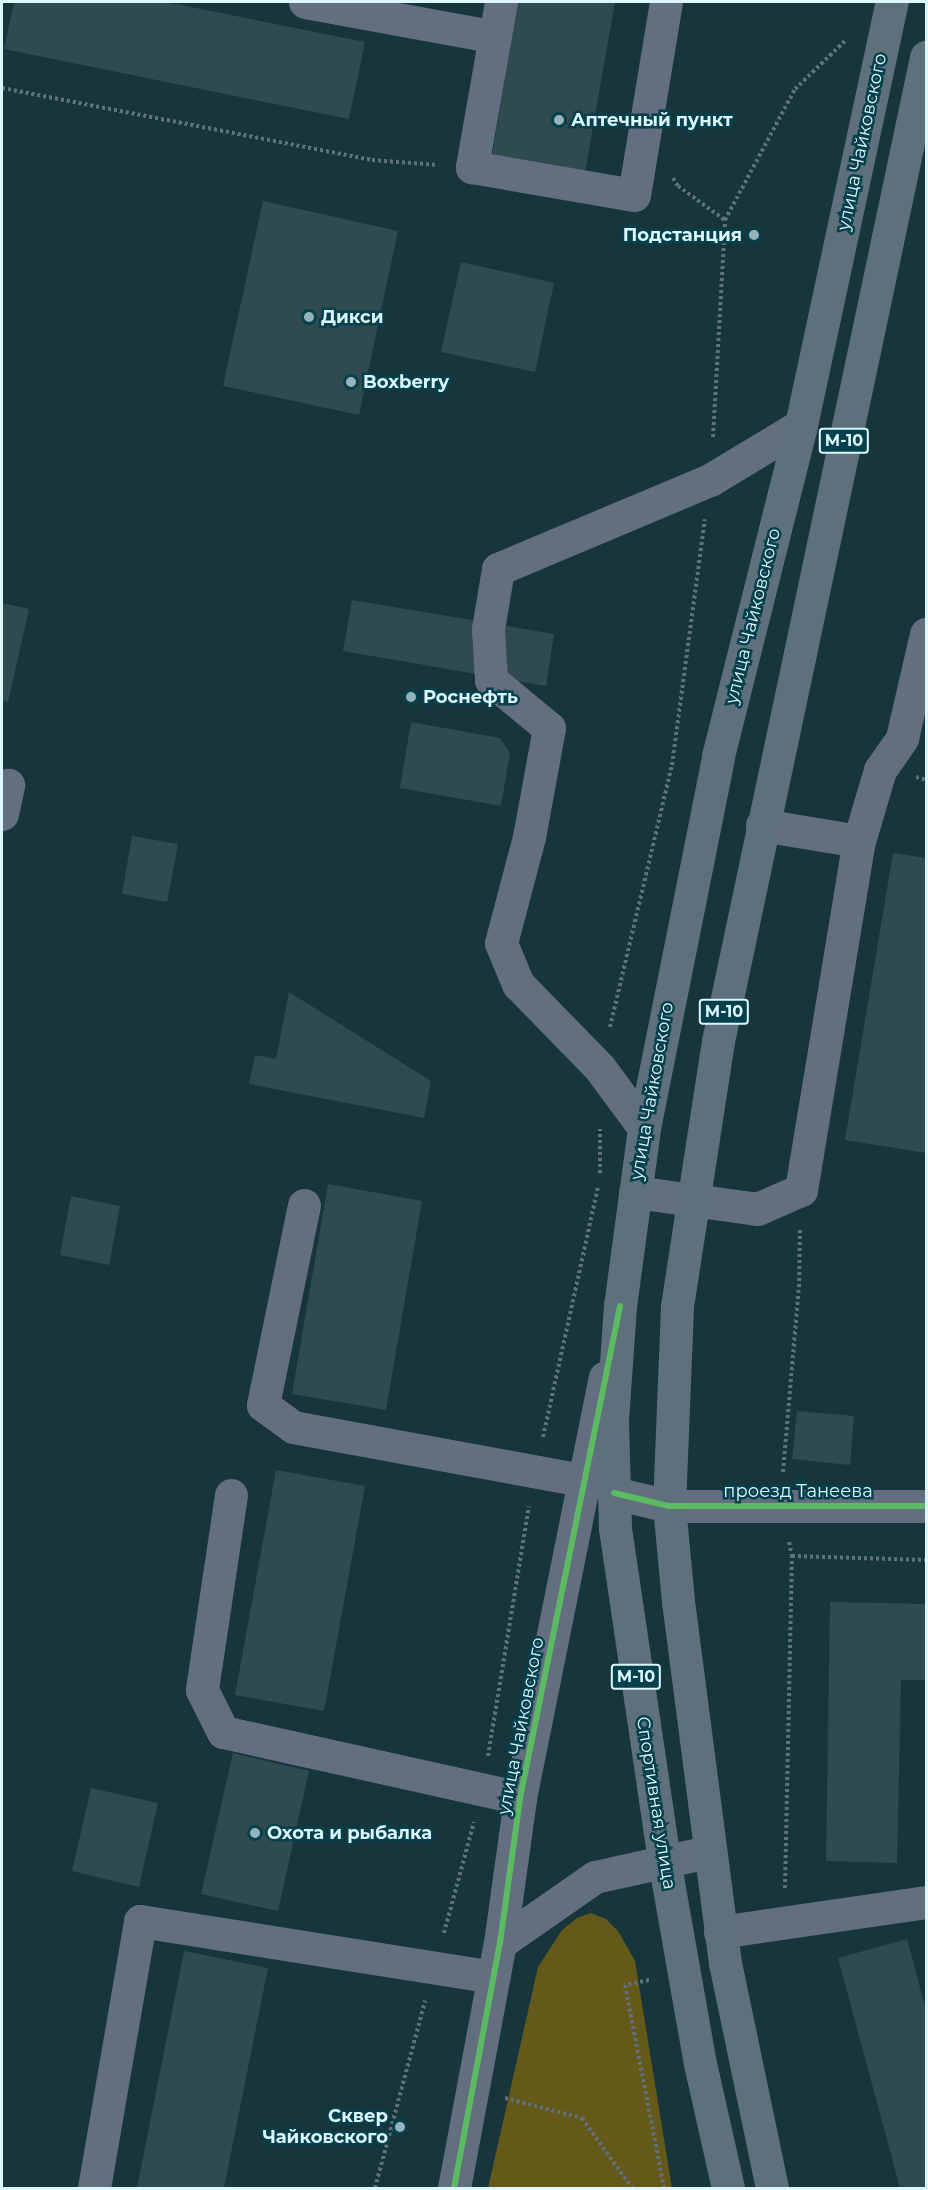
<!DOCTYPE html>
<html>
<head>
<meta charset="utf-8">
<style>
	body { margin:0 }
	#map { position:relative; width:928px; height:2190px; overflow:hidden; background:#16363c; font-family:Montserrat,sans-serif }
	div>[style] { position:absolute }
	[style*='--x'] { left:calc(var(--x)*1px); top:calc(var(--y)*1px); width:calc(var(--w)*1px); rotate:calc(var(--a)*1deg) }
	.forest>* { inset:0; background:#65591a }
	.building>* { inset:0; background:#2f4b50 }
	.path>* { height:4px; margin-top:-2px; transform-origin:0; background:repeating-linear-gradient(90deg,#61707d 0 3px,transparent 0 6px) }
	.minor>* { height:33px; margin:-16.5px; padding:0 16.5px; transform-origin:16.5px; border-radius:16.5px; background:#636f80 }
	.highway>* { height:33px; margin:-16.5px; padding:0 16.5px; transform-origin:16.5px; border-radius:16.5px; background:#5f707d }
	.cycleway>* { height:6px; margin:-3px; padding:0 3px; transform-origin:3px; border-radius:3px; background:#5cba63 }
	.dots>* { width:16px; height:16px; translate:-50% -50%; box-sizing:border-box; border:3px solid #06404c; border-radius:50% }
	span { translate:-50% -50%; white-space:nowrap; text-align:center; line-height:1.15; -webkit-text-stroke:5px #06404c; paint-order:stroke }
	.shield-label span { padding:2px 4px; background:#06404c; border:2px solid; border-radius:4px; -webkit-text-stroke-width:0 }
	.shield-label { font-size:16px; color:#ddf7fe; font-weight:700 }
	.poi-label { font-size:18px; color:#ddf7fe; font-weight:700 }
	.left { translate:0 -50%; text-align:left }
	.right { translate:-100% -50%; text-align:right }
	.street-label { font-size:18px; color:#ddf7fe }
	.frame { position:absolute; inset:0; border:3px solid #ddf7fe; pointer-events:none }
</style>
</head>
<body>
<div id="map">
	<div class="forest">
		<div style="clip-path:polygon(591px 1913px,606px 1919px,618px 1931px,635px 1961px,672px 2188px,488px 2188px,538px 1967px,562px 1930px,577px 1918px)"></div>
	</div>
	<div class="building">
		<div style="clip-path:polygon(14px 2px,166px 2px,365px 42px,349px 119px,4px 49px)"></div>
		<div style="clip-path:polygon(518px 2px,615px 2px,584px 178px,491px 161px)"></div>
		<div style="clip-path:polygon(263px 201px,398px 231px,359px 415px,223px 386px)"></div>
		<div style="clip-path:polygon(461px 262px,554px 283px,535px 372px,441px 352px)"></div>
		<div style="clip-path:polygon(352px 600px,554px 634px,546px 686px,343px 651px)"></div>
		<div style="clip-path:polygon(2px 603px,29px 609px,8px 702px,2px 701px)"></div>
		<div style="clip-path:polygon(411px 722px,500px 738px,510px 753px,501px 806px,400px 788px)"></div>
		<div style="clip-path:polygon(132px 836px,178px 844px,167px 902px,122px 894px)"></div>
		<div style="clip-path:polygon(893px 853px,926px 858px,926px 1153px,845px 1140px)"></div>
		<div style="clip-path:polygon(289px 992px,431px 1081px,424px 1118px,249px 1084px,255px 1055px,276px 1059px)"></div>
		<div style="clip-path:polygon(328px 1184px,422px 1201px,386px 1410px,292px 1394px)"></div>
		<div style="clip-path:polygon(71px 1196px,120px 1206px,109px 1265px,60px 1255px)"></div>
		<div style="clip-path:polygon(797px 1411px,854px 1416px,850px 1465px,792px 1459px)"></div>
		<div style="clip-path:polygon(276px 1470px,365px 1486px,324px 1711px,235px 1695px)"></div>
		<div style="clip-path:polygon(830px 1602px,926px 1604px,926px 1680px,901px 1680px,897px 1863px,826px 1861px)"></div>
		<div style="clip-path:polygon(233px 1753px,309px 1771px,278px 1911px,201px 1894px)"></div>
		<div style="clip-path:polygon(91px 1788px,158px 1803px,139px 1887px,72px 1871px)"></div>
		<div style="clip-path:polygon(907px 1939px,926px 2010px,926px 2188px,900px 2188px,838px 1958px)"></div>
		<div style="clip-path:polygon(184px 1951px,268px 1968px,224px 2188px,137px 2188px)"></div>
	</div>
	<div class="path">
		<div style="--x:2;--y:88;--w:377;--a:11"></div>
		<div style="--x:372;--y:160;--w:66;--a:4.3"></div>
		<div style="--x:673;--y:178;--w:9;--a:58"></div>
		<div style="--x:678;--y:186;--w:58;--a:35.9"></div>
		<div style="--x:713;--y:437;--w:217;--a:-86.8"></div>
		<div style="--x:725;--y:220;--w:149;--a:-61.9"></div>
		<div style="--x:795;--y:89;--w:71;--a:-43.9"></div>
		<div style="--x:916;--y:777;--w:10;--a:17"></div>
		<div style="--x:610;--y:1027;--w:269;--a:-76.7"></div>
		<div style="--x:672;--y:765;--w:248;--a:-82.4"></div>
		<div style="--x:600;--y:1173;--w:44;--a:-90"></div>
		<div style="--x:543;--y:1437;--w:257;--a:-77.6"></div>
		<div style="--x:783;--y:1472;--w:186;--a:-85.1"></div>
		<div style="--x:799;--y:1287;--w:59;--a:-89"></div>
		<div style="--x:789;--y:1542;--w:14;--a:78"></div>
		<div style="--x:488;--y:1756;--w:253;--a:-80.7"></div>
		<div style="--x:785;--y:1888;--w:332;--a:-88.8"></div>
		<div style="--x:792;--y:1556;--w:134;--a:1.7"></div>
		<div style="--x:444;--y:1933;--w:115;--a:-74.9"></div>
		<div style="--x:649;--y:1980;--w:25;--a:168"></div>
		<div style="--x:625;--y:1985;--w:207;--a:79.1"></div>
		<div style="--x:505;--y:2098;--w:80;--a:14.6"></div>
		<div style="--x:582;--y:2118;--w:86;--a:54.5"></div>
		<div style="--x:375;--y:2188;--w:194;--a:-75"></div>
	</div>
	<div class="minor">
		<div style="--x:305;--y:2;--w:193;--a:10.4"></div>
		<div style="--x:501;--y:2;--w:168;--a:100"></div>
		<div style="--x:472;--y:167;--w:164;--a:9.8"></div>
		<div style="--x:634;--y:195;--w:196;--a:-80.6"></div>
		<div style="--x:2;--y:814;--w:30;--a:-78"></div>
		<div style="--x:762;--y:825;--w:98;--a:9.4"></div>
		<div style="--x:859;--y:841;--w:74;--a:-73.5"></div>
		<div style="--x:880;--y:770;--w:39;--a:-55"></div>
		<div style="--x:902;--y:738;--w:107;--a:-77"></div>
		<div style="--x:644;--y:1128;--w:74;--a:-126.3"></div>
		<div style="--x:600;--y:1068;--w:117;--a:-134.3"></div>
		<div style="--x:518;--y:984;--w:44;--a:-112.5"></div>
		<div style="--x:501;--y:943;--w:110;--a:-75.2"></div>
		<div style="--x:529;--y:837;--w:111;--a:-79.6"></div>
		<div style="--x:549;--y:728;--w:75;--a:-140.4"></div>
		<div style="--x:491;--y:680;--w:51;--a:-93.4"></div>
		<div style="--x:488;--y:629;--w:61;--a:-80.5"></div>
		<div style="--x:498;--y:569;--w:230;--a:-22.8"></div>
		<div style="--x:710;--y:480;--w:106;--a:-31.1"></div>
		<div style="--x:635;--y:1192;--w:123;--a:7.9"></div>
		<div style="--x:757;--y:1209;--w:48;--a:-23.4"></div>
		<div style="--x:801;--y:1190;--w:354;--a:-80.6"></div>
		<div style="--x:304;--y:1205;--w:204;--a:101.6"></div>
		<div style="--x:263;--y:1405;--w:37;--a:36"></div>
		<div style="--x:293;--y:1427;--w:295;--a:10.4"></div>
		<div style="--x:614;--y:1493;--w:57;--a:13.3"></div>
		<div style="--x:669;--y:1506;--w:257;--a:0"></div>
		<div style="--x:231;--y:1495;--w:197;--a:98.5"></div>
		<div style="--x:202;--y:1690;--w:47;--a:63.4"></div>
		<div style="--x:223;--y:1732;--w:304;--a:12.5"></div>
		<div style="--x:720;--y:1932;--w:208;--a:-8.3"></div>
		<div style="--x:500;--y:1943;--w:116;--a:-34.8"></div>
		<div style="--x:595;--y:1877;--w:116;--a:-12.5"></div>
		<div style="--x:94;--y:2188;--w:271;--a:-80.2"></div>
		<div style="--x:140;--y:1921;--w:358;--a:9"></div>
		<div style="--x:454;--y:2188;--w:249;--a:-79.4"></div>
		<div style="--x:500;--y:1943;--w:146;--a:-82.1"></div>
		<div style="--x:520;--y:1798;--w:429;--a:-78.6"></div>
	</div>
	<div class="highway">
		<div style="--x:728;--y:2188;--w:127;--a:-102.7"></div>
		<div style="--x:700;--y:2064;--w:207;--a:-100"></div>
		<div style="--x:664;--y:1860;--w:336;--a:-98.4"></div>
		<div style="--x:615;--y:1528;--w:108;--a:-91.6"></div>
		<div style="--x:612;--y:1420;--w:114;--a:-86"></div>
		<div style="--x:620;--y:1306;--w:180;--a:-82.3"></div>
		<div style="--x:644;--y:1128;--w:379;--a:-78.7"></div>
		<div style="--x:718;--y:756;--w:341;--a:-75.9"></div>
		<div style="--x:801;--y:425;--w:433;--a:-77.9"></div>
		<div style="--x:772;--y:2188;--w:230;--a:-101.8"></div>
		<div style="--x:725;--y:1963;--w:365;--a:-97.4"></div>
		<div style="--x:678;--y:1601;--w:95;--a:-95.4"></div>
		<div style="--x:669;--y:1506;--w:200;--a:-87.7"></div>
		<div style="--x:677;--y:1306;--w:268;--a:-81.2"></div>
		<div style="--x:718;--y:1041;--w:1006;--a:-78.06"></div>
	</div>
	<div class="cycleway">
		<div style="--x:614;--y:1493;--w:57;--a:13.3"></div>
		<div style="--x:669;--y:1506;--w:257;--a:0"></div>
		<div style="--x:454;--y:2188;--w:249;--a:-79.4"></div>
		<div style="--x:500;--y:1943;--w:146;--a:-82.1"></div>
		<div style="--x:520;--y:1798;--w:502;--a:-78.51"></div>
	</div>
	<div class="dots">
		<div style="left:559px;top:120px;background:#97b3ba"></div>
		<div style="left:754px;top:235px;background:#97b3ba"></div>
		<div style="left:309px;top:317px;background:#97b3ba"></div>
		<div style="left:351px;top:382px;background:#97b3ba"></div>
		<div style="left:411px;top:697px;background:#97b3ba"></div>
		<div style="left:255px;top:1833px;background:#97b3ba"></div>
		<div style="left:400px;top:2127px;background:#97b3ba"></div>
	</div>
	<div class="shield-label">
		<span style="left:844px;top:441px">М-10</span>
		<span style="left:724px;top:1012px">М-10</span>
		<span style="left:636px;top:1677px">М-10</span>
	</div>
	<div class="poi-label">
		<span class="left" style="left:571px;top:120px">Аптечный пункт</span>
		<span class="right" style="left:742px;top:235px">Подстанция</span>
		<span class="left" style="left:321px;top:317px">Дикси</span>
		<span class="left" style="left:363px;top:382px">Boxberry</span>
		<span class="left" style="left:423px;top:697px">Роснефть</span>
		<span class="left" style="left:267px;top:1833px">Охота и рыбалка</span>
		<span class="right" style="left:388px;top:2127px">Сквер<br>Чайковского</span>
	</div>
	<div class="street-label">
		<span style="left:862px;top:142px;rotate:-78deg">улица Чайковского</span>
		<span style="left:753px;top:616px;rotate:-76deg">улица Чайковского</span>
		<span style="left:652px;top:1091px;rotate:-80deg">улица Чайковского</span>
		<span style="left:798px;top:1491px">проезд Танеева</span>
		<span style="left:521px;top:1726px;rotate:-79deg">улица Чайковского</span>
		<span style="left:656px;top:1803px;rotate:81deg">Спортивная улица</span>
	</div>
	<div class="frame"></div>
</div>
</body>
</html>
